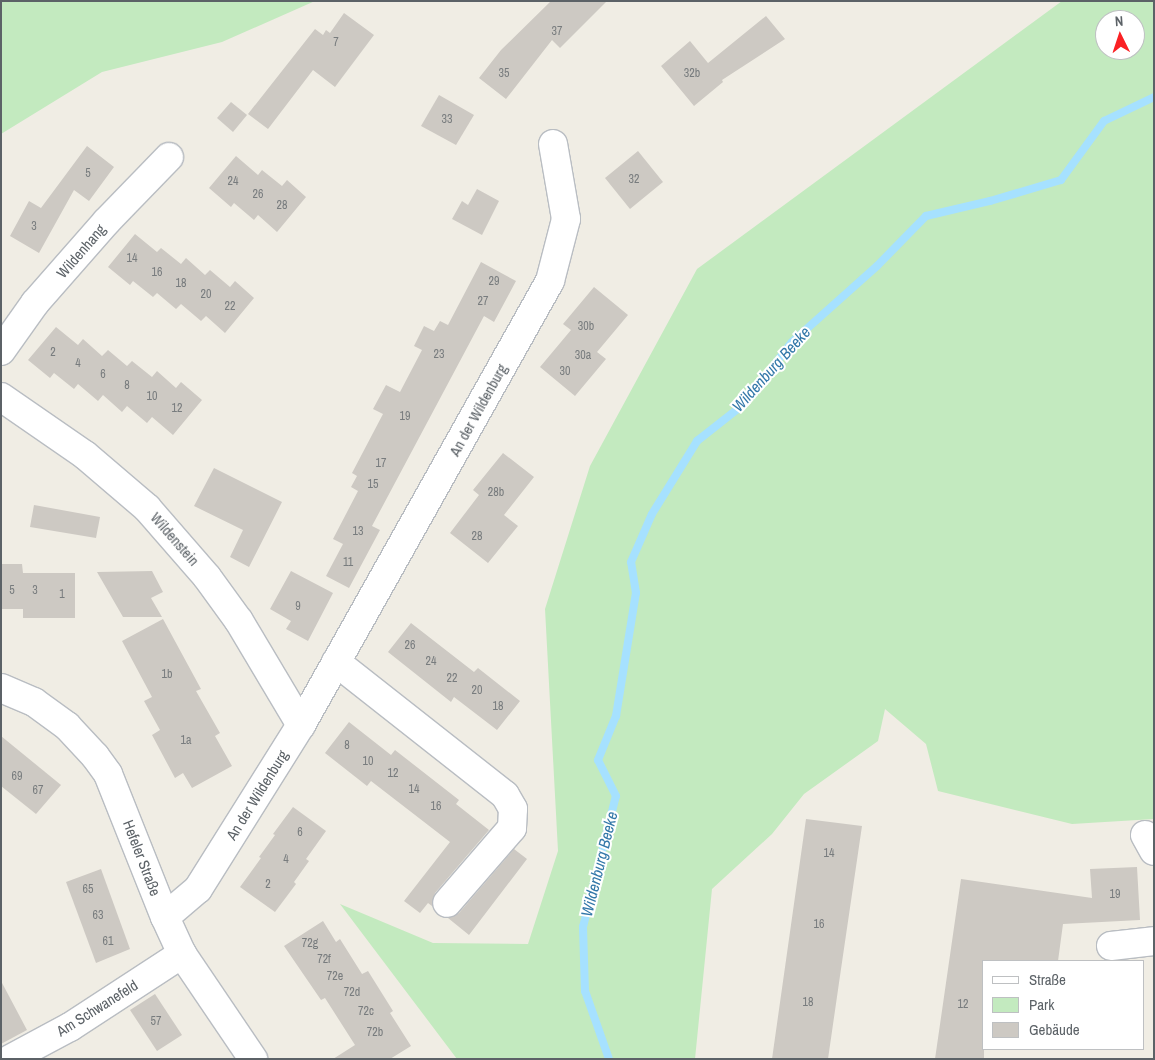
<!DOCTYPE html>
<html>
<head>
<meta charset="utf-8">
<style>
	body { margin:0 }
	#map { position:relative; width:1155px; height:1060px; overflow:hidden; background:#f0ede4; font-family:"Archivo Narrow",sans-serif }
	div>[style] { position:absolute }
	[style*='--x'] { left:calc(var(--x)*1px); top:calc(var(--y)*1px); width:calc(var(--w)*1px); rotate:calc(var(--a)*1deg) }
	.green>* { inset:0; background:#c3eabf }
	.stream>* { height:8px; margin:-4px; padding:0 4px; transform-origin:4px; border-radius:4px; background:#a6e1ff }
	.building>* { inset:0; background:#cdc9c3 }
	.roads { filter:drop-shadow(1px 0 #b9bdc2) drop-shadow(-1px 0 #b9bdc2) drop-shadow(0 1px #b9bdc2) drop-shadow(0 -1px #b9bdc2) }
	.street>* { height:28px; margin:-14px; padding:0 14px; transform-origin:14px; border-radius:14px; background:#fff }
	.secondary>* { height:28px; margin:-14px; padding:0 14px; transform-origin:14px; border-radius:14px; background:#fff }
	span { translate:-50% -50%; white-space:nowrap; text-align:center; line-height:1.15; -webkit-text-stroke:4px #fff; paint-order:stroke }
	.number-label { font-size:12px; color:#787c7e }
	.number-label span { -webkit-text-stroke-width:0 }
	.street-label { font-size:15px; color:#5c6267 }
	.water-label { font-size:16px; color:#3378a9; font-style:italic }
	.frame { position:absolute; inset:0; border:2px solid #5c6267; pointer-events:none }
	.legend { position:absolute; left:982px; top:960px; width:162px; height:90px; box-sizing:border-box; background:#fff; border:1px solid #bec0c2; margin:0; padding:6px 9px; list-style:none; font-size:15px; color:#5c6267 }
	.legend li { display:flex; align-items:center; gap:10px; height:25px }
	.legend b { width:25px; border:1px solid #bec0c2 }
	.north { position:absolute; left:1095px; top:10px; width:50px; height:50px; box-sizing:border-box; background:#fff; border:1px solid #bec0c2; border-radius:50%; rotate:356deg; font-size:14px; font-weight:700; line-height:20px; text-align:center; color:#5c6267 }
	.north::after { content:''; display:block; margin:auto; width:18px; height:22px; background:#fa2124; clip-path:polygon(50% 0,100% 100%,50% 72%,0 100%) }
</style>
</head>
<body>
<div id="map">
	<div class="green">
		<div style="clip-path:polygon(1px 1px,315px 1px,222px 42px,102px 72px,1px 134px)"></div>
		<div style="clip-path:polygon(evenodd,1062px 1px,1154px 1px,1154px 819px,1072px 824px,938px 791px,926px 744px,885px 709px,878px 741px,804px 794px,772px 834px,712px 889px,695px 1059px,457px 1059px,340px 904px,433px 943px,528px 944px,558px 851px,545px 609px,590px 466px,697px 269px,1062px 1px,1105px 20px,1135px 20px,1135px 50px,1105px 50px,1105px 20px)"></div>
	</div>
	<div class="stream">
		<div style="--x:609;--y:1059;--w:72;--a:-109.4"></div>
		<div style="--x:585;--y:991;--w:64;--a:-91.8"></div>
		<div style="--x:583;--y:927;--w:135;--a:-75.9"></div>
		<div style="--x:616;--y:796;--w:40;--a:-116.6"></div>
		<div style="--x:598;--y:760;--w:48;--a:-67.8"></div>
		<div style="--x:616;--y:716;--w:125;--a:-80.8"></div>
		<div style="--x:636;--y:593;--w:31;--a:-99"></div>
		<div style="--x:631;--y:562;--w:52;--a:-66.4"></div>
		<div style="--x:652;--y:514;--w:86;--a:-58.3"></div>
		<div style="--x:697;--y:441;--w:60;--a:-38.2"></div>
		<div style="--x:744;--y:404;--w:78;--a:-52.3"></div>
		<div style="--x:792;--y:342;--w:114;--a:-41.8"></div>
		<div style="--x:877;--y:266;--w:70;--a:-45.6"></div>
		<div style="--x:926;--y:216;--w:66;--a:-13.2"></div>
		<div style="--x:990;--y:201;--w:74;--a:-16.5"></div>
		<div style="--x:1061;--y:180;--w:73;--a:-53.9"></div>
		<div style="--x:1104;--y:121;--w:55;--a:-25.6"></div>
	</div>
	<div class="building">
		<div style="clip-path:polygon(551px 1px,607px 1px,560px 48px,552px 40px,506px 99px,479px 78px,501px 50px)"></div>
		<div style="clip-path:polygon(344px 13px,374px 35px,335px 87px,313px 70px,268px 129px,248px 114px,315px 29px,323px 35px,326px 30px,330px 33px)"></div>
		<div style="clip-path:polygon(766px 16px,785px 39px,722px 80px,723px 82px,694px 106px,661px 66px,690px 41px,708px 63px)"></div>
		<div style="clip-path:polygon(439px 95px,474px 115px,456px 145px,421px 126px)"></div>
		<div style="clip-path:polygon(231px 102px,247px 115px,233px 132px,217px 118px)"></div>
		<div style="clip-path:polygon(87px 146px,114px 167px,89px 201px,74px 190px,39px 253px,10px 236px,29px 201px,41px 208px)"></div>
		<div style="clip-path:polygon(638px 151px,663px 182px,630px 209px,605px 178px)"></div>
		<div style="clip-path:polygon(236px 156px,258px 175px,262px 170px,282px 186px,287px 180px,306px 197px,277px 232px,258px 215px,254px 220px,234px 203px,231px 207px,209px 188px)"></div>
		<div style="clip-path:polygon(477px 189px,499px 201px,482px 235px,452px 219px,462px 201px,468px 205px)"></div>
		<div style="clip-path:polygon(135px 234px,157px 252px,161px 248px,181px 264px,186px 258px,205px 275px,210px 270px,230px 287px,235px 281px,254px 298px,225px 333px,206px 316px,201px 321px,181px 304px,176px 309px,157px 293px,153px 297px,133px 281px,130px 285px,108px 267px)"></div>
		<div style="clip-path:polygon(481px 262px,516px 281px,494px 322px,484px 316px,372px 526px,380px 530px,349px 588px,326px 576px,343px 544px,333px 539px,358px 491px,351px 487px,357px 476px,352px 473px,383px 414px,373px 409px,386px 385px,400px 392px,422px 350px,414px 346px,424px 326px,434px 331px,440px 321px,448px 325px)"></div>
		<div style="clip-path:polygon(594px 287px,628px 315px,597px 352px,606px 359px,575px 396px,540px 367px,571px 330px,563px 324px)"></div>
		<div style="clip-path:polygon(56px 327px,78px 345px,83px 339px,102px 356px,108px 350px,127px 366px,132px 361px,152px 377px,157px 371px,176px 388px,181px 382px,202px 400px,173px 435px,152px 417px,147px 423px,127px 406px,122px 412px,103px 395px,98px 401px,78px 384px,74px 389px,54px 373px,50px 378px,28px 360px)"></div>
		<div style="clip-path:polygon(503px 453px,534px 477px,504px 515px,518px 526px,488px 563px,450px 533px,479px 495px,473px 490px)"></div>
		<div style="clip-path:polygon(214px 468px,282px 502px,249px 567px,230px 557px,243px 530px,194px 506px)"></div>
		<div style="clip-path:polygon(34px 505px,100px 517px,96px 538px,30px 527px)"></div>
		<div style="clip-path:polygon(1px 564px,22px 564px,23px 573px,75px 573px,75px 618px,23px 618px,23px 609px,1px 609px)"></div>
		<div style="clip-path:polygon(152px 571px,163px 592px,151px 598px,162px 617px,123px 617px,97px 572px)"></div>
		<div style="clip-path:polygon(291px 571px,333px 593px,308px 641px,286px 629px,291px 621px,270px 609px)"></div>
		<div style="clip-path:polygon(163px 619px,201px 689px,196px 691px,220px 733px,215px 736px,232px 766px,192px 788px,183px 773px,175px 778px,152px 735px,160px 730px,144px 701px,152px 697px,122px 641px)"></div>
		<div style="clip-path:polygon(411px 623px,474px 672px,478px 668px,520px 701px,497px 730px,454px 697px,451px 702px,388px 652px)"></div>
		<div style="clip-path:polygon(349px 722px,391px 755px,395px 750px,459px 800px,456px 804px,489px 830px,435px 893px,432px 906px,428px 903px,420px 913px,404px 901px,450px 842px,371px 781px,367px 786px,325px 753px)"></div>
		<div style="clip-path:polygon(1px 736px,61px 785px,36px 814px,1px 786px)"></div>
		<div style="clip-path:polygon(293px 807px,326px 831px,306px 859px,309px 861px,294px 882px,296px 884px,275px 912px,240px 887px,261px 858px,259px 857px,275px 835px,273px 834px)"></div>
		<div style="clip-path:polygon(806px 819px,862px 826px,841px 969px,828px 1059px,772px 1059px)"></div>
		<div style="clip-path:polygon(514px 849px,527px 859px,469px 935px,448px 918px,459px 913px)"></div>
		<div style="clip-path:polygon(1137px 867px,1140px 920px,1063px 924px,1058px 961px,984px 961px,984px 1059px,935px 1059px,961px 879px,1092px 898px,1090px 869px)"></div>
		<div style="clip-path:polygon(101px 869px,130px 949px,96px 963px,66px 882px)"></div>
		<div style="clip-path:polygon(323px 921px,336px 942px,340px 939px,362px 974px,368px 971px,393px 1011px,390px 1013px,411px 1046px,390px 1059px,333px 1059px,355px 1045px,325px 998px,321px 1000px,284px 946px)"></div>
		<div style="clip-path:polygon(1px 981px,27px 1030px,1px 1044px)"></div>
		<div style="clip-path:polygon(155px 994px,182px 1035px,157px 1051px,130px 1010px)"></div>
	</div>
	<div class="roads">
		<div class="street">
			<div style="--x:1;--y:351;--w:59;--a:-54.7"></div>
			<div style="--x:35;--y:303;--w:109;--a:-48.7"></div>
			<div style="--x:107;--y:221;--w:89;--a:-45.9"></div>
			<div style="--x:1;--y:397;--w:102;--a:34.6"></div>
			<div style="--x:85;--y:455;--w:82;--a:40.5"></div>
			<div style="--x:147;--y:508;--w:91;--a:49"></div>
			<div style="--x:207;--y:577;--w:54;--a:54"></div>
			<div style="--x:239;--y:621;--w:121;--a:59.2"></div>
			<div style="--x:336;--y:662;--w:215;--a:38.2"></div>
			<div style="--x:505;--y:795;--w:16;--a:60"></div>
			<div style="--x:513;--y:809;--w:19;--a:93"></div>
			<div style="--x:512;--y:828;--w:99;--a:130.9"></div>
			<div style="--x:1145;--y:835;--w:18;--a:61"></div>
			<div style="--x:165;--y:917;--w:43;--a:-40.3"></div>
			<div style="--x:198;--y:889;--w:194;--a:-57.9"></div>
			<div style="--x:301;--y:725;--w:509;--a:-60.72"></div>
			<div style="--x:550;--y:281;--w:64;--a:-75.5"></div>
			<div style="--x:566;--y:219;--w:76;--a:-99.8"></div>
			<div style="--x:1111;--y:946;--w:43;--a:-6.6"></div>
			<div style="--x:10;--y:1059;--w:68;--a:-28.1"></div>
			<div style="--x:70;--y:1027;--w:134;--a:-33.1"></div>
		</div>
		<div class="secondary">
			<div style="--x:1;--y:688;--w:36;--a:23"></div>
			<div style="--x:34;--y:702;--w:41;--a:36"></div>
			<div style="--x:67;--y:726;--w:41;--a:47"></div>
			<div style="--x:95;--y:756;--w:22;--a:54"></div>
			<div style="--x:108;--y:774;--w:154;--a:68.3"></div>
			<div style="--x:165;--y:917;--w:41;--a:65.3"></div>
			<div style="--x:182;--y:954;--w:127;--a:55.9"></div>
		</div>
	</div>
	<div class="number-label">
		<span style="left:557px;top:32px">37</span>
		<span style="left:336px;top:43px">7</span>
		<span style="left:504px;top:74px">35</span>
		<span style="left:692px;top:74px">32b</span>
		<span style="left:447px;top:120px">33</span>
		<span style="left:88px;top:174px">5</span>
		<span style="left:634px;top:180px">32</span>
		<span style="left:233px;top:182px">24</span>
		<span style="left:258px;top:195px">26</span>
		<span style="left:282px;top:206px">28</span>
		<span style="left:34px;top:227px">3</span>
		<span style="left:132px;top:259px">14</span>
		<span style="left:157px;top:273px">16</span>
		<span style="left:494px;top:282px">29</span>
		<span style="left:181px;top:284px">18</span>
		<span style="left:206px;top:295px">20</span>
		<span style="left:483px;top:302px">27</span>
		<span style="left:230px;top:307px">22</span>
		<span style="left:586px;top:327px">30b</span>
		<span style="left:53px;top:353px">2</span>
		<span style="left:439px;top:355px">23</span>
		<span style="left:583px;top:356px">30a</span>
		<span style="left:78px;top:364px">4</span>
		<span style="left:565px;top:372px">30</span>
		<span style="left:103px;top:375px">6</span>
		<span style="left:127px;top:386px">8</span>
		<span style="left:152px;top:397px">10</span>
		<span style="left:177px;top:409px">12</span>
		<span style="left:405px;top:417px">19</span>
		<span style="left:381px;top:464px">17</span>
		<span style="left:373px;top:485px">15</span>
		<span style="left:496px;top:493px">28b</span>
		<span style="left:358px;top:532px">13</span>
		<span style="left:477px;top:537px">28</span>
		<span style="left:348px;top:563px">11</span>
		<span style="left:12px;top:591px">5</span>
		<span style="left:35px;top:591px">3</span>
		<span style="left:62px;top:595px">1</span>
		<span style="left:298px;top:607px">9</span>
		<span style="left:410px;top:646px">26</span>
		<span style="left:431px;top:662px">24</span>
		<span style="left:167px;top:675px">1b</span>
		<span style="left:452px;top:679px">22</span>
		<span style="left:477px;top:691px">20</span>
		<span style="left:498px;top:707px">18</span>
		<span style="left:186px;top:741px">1a</span>
		<span style="left:347px;top:746px">8</span>
		<span style="left:368px;top:762px">10</span>
		<span style="left:393px;top:774px">12</span>
		<span style="left:17px;top:777px">69</span>
		<span style="left:414px;top:790px">14</span>
		<span style="left:38px;top:791px">67</span>
		<span style="left:436px;top:807px">16</span>
		<span style="left:300px;top:833px">6</span>
		<span style="left:829px;top:854px">14</span>
		<span style="left:286px;top:860px">4</span>
		<span style="left:268px;top:885px">2</span>
		<span style="left:88px;top:890px">65</span>
		<span style="left:1115px;top:895px">19</span>
		<span style="left:98px;top:916px">63</span>
		<span style="left:819px;top:925px">16</span>
		<span style="left:108px;top:942px">61</span>
		<span style="left:310px;top:944px">72g</span>
		<span style="left:324px;top:960px">72f</span>
		<span style="left:335px;top:977px">72e</span>
		<span style="left:352px;top:993px">72d</span>
		<span style="left:808px;top:1003px">18</span>
		<span style="left:963px;top:1005px">12</span>
		<span style="left:366px;top:1012px">72c</span>
		<span style="left:156px;top:1022px">57</span>
		<span style="left:375px;top:1033px">72b</span>
	</div>
	<div class="street-label">
		<span style="left:81px;top:251px;rotate:-49deg">Wildenhang</span>
		<span style="left:478px;top:410px;rotate:-61deg">An der Wildenburg</span>
		<span style="left:175px;top:539px;rotate:49deg">Wildenstein</span>
		<span style="left:257px;top:795px;rotate:-58deg">An der Wildenburg</span>
		<span style="left:142px;top:858px;rotate:69deg">Hefeler Straße</span>
		<span style="left:97px;top:1008px;rotate:-32deg">Am Schwanefeld</span>
	</div>
	<div class="water-label">
		<span style="left:771px;top:369px;rotate:-48deg">Wildenburg Beeke</span>
		<span style="left:599px;top:864px;rotate:-76deg">Wildenburg Beeke</span>
	</div>
	<div class="frame"></div>
	<ul class="legend">
	<li><b style="height:6px;background:#fff"></b>Straße</li>
	<li><b style="height:14px;background:#c3eabf"></b>Park</li>
	<li><b style="height:14px;background:#cdc9c3"></b>Gebäude</li>
	</ul>
	<div class="north">N</div>
</div>
</body>
</html>
